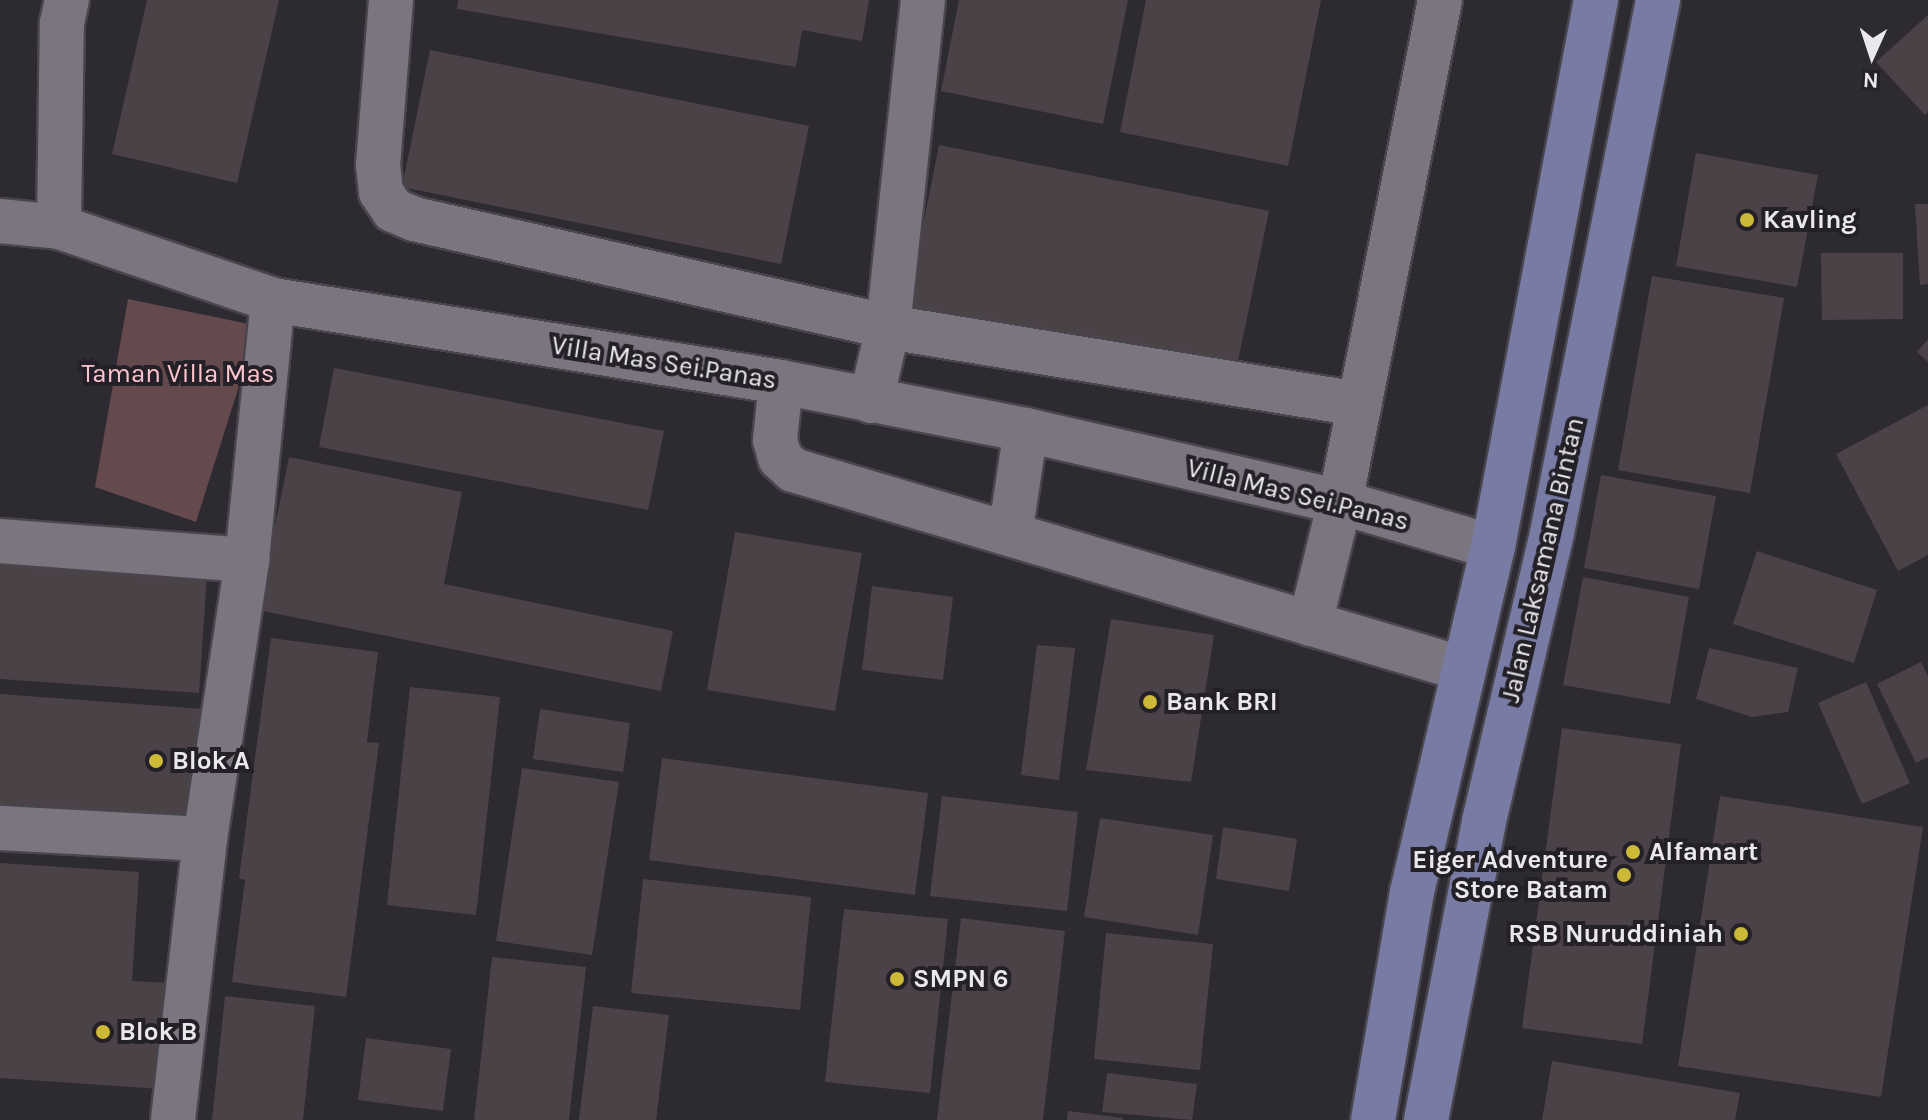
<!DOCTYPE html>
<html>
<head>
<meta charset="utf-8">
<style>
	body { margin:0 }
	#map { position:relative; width:1928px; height:1120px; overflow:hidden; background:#2e2a32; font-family:Karla,sans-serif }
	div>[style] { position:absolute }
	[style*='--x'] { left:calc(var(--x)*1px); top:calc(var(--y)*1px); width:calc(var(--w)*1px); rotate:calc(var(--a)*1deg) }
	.green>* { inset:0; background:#64494d }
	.building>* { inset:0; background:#4b4248 }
	.roads { filter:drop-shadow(2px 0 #49454d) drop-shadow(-2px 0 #49454d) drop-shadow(0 2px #49454d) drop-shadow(0 -2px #49454d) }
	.minor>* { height:44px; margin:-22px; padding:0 22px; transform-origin:22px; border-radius:22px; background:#7a757f }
	.major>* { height:44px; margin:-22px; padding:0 22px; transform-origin:22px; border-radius:22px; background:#787ca4 }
	.dots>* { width:22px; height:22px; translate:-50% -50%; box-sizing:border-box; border:4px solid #242028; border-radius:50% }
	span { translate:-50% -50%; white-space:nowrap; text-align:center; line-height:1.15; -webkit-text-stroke:8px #242028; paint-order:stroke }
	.poi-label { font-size:26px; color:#ebe8ed; font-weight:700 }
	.left { translate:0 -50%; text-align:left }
	.right { translate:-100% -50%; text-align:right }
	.street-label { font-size:26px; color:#ebe8ed }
	.park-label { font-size:26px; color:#fec4cd }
	.north { position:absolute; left:1832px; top:16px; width:80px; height:80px; -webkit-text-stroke:6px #242028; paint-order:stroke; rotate:183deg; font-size:22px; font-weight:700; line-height:32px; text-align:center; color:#ebe8ed }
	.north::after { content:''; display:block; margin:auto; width:28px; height:36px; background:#ebe8ed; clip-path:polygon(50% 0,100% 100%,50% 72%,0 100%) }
</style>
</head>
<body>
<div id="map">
	<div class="green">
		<div style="clip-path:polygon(128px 299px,258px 326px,196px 522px,95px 487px)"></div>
	</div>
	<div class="building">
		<div style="clip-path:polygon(147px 0,279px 0,237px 183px,112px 154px)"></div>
		<div style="clip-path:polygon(458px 0,869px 0,862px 41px,802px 30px,796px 67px,457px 9px)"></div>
		<div style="clip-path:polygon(959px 0,1128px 0,1103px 124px,941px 91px)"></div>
		<div style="clip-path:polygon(1146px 0,1321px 0,1288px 166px,1120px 132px)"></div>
		<div style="clip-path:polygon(1928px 15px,1928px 112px,1925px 115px,1876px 62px)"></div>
		<div style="clip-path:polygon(430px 50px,809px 126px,781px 264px,402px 187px)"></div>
		<div style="clip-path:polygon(939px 145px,1269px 211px,1236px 371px,907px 306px)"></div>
		<div style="clip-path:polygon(1696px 153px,1818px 175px,1797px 287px,1676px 266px)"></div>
		<div style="clip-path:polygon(1915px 204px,1928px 204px,1928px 284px,1920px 285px)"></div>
		<div style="clip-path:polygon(1821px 253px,1903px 253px,1903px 319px,1822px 320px)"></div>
		<div style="clip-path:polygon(1652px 276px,1784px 298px,1750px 493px,1618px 470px)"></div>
		<div style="clip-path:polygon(1928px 339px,1928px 362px,1917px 352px)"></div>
		<div style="clip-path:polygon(334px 368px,664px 431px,648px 510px,319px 447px)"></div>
		<div style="clip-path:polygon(1928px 405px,1928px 555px,1898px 571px,1836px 454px)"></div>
		<div style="clip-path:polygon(289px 457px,462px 492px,444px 584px,673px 631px,661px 691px,258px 610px)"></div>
		<div style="clip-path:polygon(1601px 475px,1716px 496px,1699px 589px,1584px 568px)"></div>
		<div style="clip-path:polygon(735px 532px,862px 553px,835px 711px,707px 690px)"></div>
		<div style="clip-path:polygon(1757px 551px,1877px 590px,1854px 663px,1733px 624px)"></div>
		<div style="clip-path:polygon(0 561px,207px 575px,199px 693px,0 679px)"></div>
		<div style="clip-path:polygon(1583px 577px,1689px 597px,1670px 704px,1563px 685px)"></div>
		<div style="clip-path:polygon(872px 586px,953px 597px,943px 680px,862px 670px)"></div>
		<div style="clip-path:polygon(1111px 619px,1214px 635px,1191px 782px,1086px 770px)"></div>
		<div style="clip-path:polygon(271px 638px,378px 652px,367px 742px,379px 743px,346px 997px,232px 982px,245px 880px,239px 878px)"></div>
		<div style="clip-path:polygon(1037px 645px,1075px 648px,1059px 780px,1021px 775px)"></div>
		<div style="clip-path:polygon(1709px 648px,1798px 668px,1788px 712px,1752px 717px,1696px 699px)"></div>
		<div style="clip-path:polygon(1921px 662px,1928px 676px,1928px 757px,1916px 763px,1877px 684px)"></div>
		<div style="clip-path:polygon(1866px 682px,1910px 783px,1862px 804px,1818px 703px)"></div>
		<div style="clip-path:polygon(410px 687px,500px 697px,476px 915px,387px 905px)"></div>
		<div style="clip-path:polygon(0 694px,204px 709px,196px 821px,0 806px)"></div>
		<div style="clip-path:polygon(540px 709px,630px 723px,623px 772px,533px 759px)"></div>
		<div style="clip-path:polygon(1562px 728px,1681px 744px,1642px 1044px,1522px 1028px)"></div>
		<div style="clip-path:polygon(662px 758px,928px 793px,915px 895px,649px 860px)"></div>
		<div style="clip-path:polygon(522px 768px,619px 782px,592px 955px,496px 941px)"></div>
		<div style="clip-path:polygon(942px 796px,1078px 812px,1067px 911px,930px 896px)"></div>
		<div style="clip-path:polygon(1720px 796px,1923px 827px,1881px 1097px,1678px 1066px)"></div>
		<div style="clip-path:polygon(1100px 818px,1213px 835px,1198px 935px,1084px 917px)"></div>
		<div style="clip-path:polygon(1223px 827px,1297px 839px,1289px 891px,1216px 879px)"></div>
		<div style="clip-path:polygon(0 863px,139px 872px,132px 981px,168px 983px,161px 1089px,0 1078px)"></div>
		<div style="clip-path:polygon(643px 879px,811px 897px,800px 1010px,631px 993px)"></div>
		<div style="clip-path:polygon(844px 909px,948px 919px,930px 1093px,825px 1082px)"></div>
		<div style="clip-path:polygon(961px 918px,1065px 931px,1043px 1120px,937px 1120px)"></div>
		<div style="clip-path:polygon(1106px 933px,1213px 944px,1200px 1070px,1094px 1059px)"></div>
		<div style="clip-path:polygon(492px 957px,586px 967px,569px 1120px,474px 1120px)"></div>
		<div style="clip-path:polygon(225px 996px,315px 1006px,303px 1120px,212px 1120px)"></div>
		<div style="clip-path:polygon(593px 1006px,669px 1015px,656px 1120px,579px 1120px)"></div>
		<div style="clip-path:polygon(366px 1038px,451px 1049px,443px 1111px,358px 1100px)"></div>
		<div style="clip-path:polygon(1552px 1061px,1740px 1093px,1735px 1120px,1542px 1120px)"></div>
		<div style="clip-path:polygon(1107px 1073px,1197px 1084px,1192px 1120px,1102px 1112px)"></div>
		<div style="clip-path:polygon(1068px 1111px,1123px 1118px,1123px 1120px,1067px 1120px)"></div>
	</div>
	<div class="roads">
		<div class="minor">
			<div style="--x:391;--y:0;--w:165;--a:94.5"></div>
			<div style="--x:378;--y:164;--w:28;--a:84"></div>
			<div style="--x:381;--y:192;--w:22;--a:56"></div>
			<div style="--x:393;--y:210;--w:23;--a:23"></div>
			<div style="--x:414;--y:219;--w:486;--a:12.8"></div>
			<div style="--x:888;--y:327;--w:478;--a:9.3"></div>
			<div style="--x:0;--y:221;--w:59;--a:5.8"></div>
			<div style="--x:59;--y:227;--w:226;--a:18.8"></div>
			<div style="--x:273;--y:300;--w:515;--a:9.17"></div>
			<div style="--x:781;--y:382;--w:250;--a:11.1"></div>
			<div style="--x:1026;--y:430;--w:322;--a:12.9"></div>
			<div style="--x:1340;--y:502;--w:159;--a:16.4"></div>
			<div style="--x:59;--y:227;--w:204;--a:-89.2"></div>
			<div style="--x:62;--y:23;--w:24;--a:-78"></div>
			<div style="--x:781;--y:382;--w:58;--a:95.9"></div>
			<div style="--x:775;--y:440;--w:19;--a:74"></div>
			<div style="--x:780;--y:458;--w:18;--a:43"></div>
			<div style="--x:793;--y:470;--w:700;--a:16.52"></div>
			<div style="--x:871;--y:401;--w:76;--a:-77.1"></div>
			<div style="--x:888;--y:327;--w:329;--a:-83.9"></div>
			<div style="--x:1010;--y:534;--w:105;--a:-81.3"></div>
			<div style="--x:0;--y:541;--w:248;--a:4.4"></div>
			<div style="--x:1310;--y:624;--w:126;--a:-76.2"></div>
			<div style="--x:1340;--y:502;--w:512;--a:-78.73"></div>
			<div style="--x:0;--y:828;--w:205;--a:3.1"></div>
			<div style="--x:173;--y:1120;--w:283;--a:-83.5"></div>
			<div style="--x:205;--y:839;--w:282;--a:-81.4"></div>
			<div style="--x:247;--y:560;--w:261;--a:-84.3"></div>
		</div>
		<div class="major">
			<div style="--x:1373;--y:1120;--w:231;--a:-80.3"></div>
			<div style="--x:1412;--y:892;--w:354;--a:-76.8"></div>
			<div style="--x:1493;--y:547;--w:557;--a:-79.34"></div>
			<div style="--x:1426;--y:1120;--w:305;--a:-79"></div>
			<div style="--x:1484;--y:821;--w:296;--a:-76.7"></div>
			<div style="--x:1552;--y:533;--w:543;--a:-78.75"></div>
		</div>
	</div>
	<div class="dots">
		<div style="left:1747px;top:220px;background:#ccb938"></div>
		<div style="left:1150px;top:702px;background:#ccb938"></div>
		<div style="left:156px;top:761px;background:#ccb938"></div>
		<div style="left:1633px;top:852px;background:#ccb938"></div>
		<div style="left:1624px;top:875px;background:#ccb938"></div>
		<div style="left:1741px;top:934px;background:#ccb938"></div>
		<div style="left:897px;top:979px;background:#ccb938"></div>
		<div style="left:103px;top:1032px;background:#ccb938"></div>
	</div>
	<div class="poi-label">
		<span class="left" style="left:1763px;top:220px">Kavling</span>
		<span class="left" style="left:1166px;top:702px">Bank BRI</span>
		<span class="left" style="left:172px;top:761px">Blok A</span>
		<span class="left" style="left:1649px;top:852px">Alfamart</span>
		<span class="right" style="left:1608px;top:875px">Eiger Adventure<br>Store Batam</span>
		<span class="right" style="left:1723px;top:934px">RSB Nuruddiniah</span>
		<span class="left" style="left:913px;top:979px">SMPN 6</span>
		<span class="left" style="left:119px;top:1032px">Blok B</span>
	</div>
	<div class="street-label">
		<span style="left:664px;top:363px;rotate:9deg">Villa Mas Sei.Panas</span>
		<span style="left:1298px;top:495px;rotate:14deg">Villa Mas Sei.Panas</span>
		<span style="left:1543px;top:560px;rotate:-77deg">Jalan Laksamana Bintan</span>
	</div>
	<div class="park-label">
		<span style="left:178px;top:374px">Taman Villa Mas</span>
	</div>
	<div class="north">N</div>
</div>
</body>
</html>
